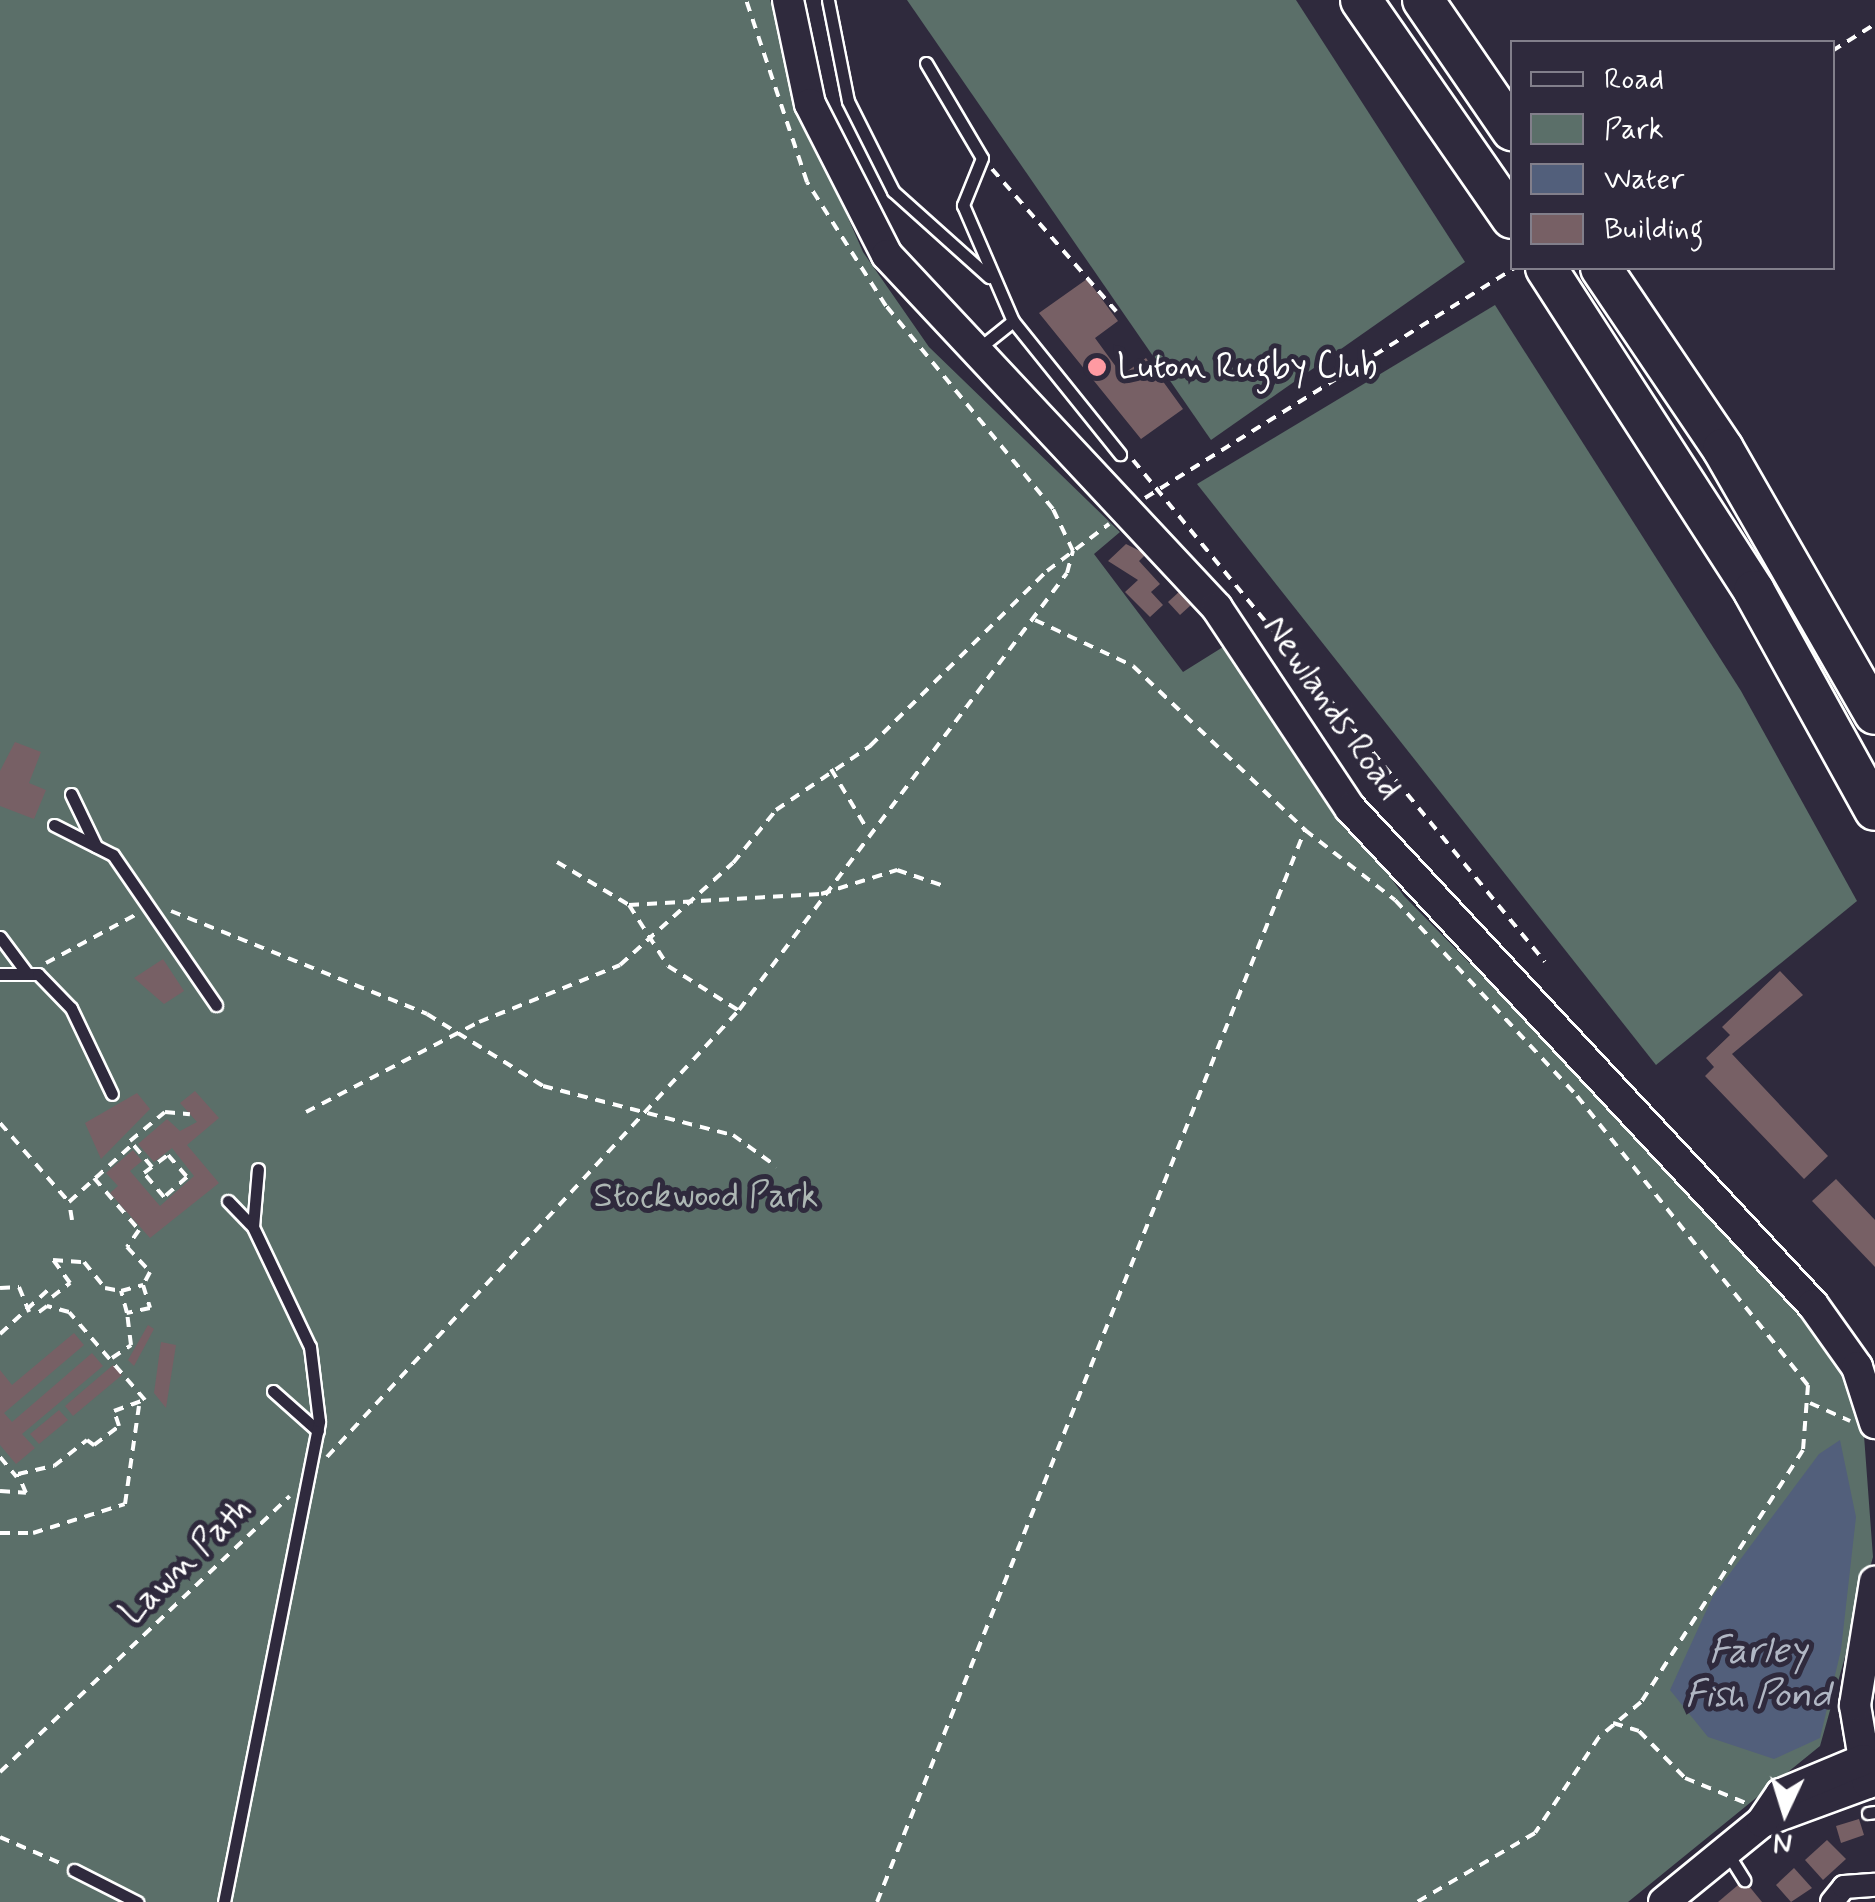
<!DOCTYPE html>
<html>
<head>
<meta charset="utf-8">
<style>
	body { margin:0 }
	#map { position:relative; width:1875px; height:1902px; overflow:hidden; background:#2f2a3d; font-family:Mynerve,sans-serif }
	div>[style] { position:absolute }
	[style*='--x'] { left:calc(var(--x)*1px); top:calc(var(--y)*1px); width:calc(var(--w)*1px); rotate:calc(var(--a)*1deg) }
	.green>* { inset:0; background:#5b6f69 }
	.water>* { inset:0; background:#525f7b }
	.building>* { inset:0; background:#776065 }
	.path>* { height:4px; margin-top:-2px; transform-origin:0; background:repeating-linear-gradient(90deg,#fff 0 10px,transparent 0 18px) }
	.roads { filter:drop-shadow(2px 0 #fff) drop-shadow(-2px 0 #fff) drop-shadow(0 2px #fff) drop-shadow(0 -2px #fff) }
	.service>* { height:11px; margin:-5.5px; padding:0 5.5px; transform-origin:5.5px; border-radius:5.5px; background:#2f2a3d }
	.minor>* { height:22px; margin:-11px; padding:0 11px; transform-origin:11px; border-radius:11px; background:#2f2a3d }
	.secondary>* { height:30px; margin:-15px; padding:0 15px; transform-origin:15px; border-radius:15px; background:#2f2a3d }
	.motorway>* { height:40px; margin:-20px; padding:0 20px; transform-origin:20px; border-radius:20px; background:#2f2a3d }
	.dots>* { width:28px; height:28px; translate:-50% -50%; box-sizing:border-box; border:5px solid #2f2a3d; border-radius:50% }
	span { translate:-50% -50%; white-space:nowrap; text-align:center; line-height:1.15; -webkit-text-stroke:10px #2f2a3d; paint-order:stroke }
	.poi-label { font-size:35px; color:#fff }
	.left { translate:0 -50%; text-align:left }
	.street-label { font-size:35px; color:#fff }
	.park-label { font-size:35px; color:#adb7b4 }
	.water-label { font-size:38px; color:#b1b7c4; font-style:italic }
	.legend { position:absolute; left:1510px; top:40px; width:325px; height:230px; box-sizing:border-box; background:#2f2a3d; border:2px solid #827f8b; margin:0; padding:12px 18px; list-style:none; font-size:30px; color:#fff }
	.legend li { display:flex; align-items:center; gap:20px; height:50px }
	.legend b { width:50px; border:2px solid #827f8b }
	.north { position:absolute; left:1735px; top:1762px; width:100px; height:100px; -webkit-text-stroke:8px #2f2a3d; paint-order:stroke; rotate:184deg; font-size:28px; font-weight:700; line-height:40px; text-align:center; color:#fff }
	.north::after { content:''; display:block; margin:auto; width:35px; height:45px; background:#fff; clip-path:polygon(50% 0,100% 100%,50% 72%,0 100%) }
</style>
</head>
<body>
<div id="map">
	<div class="green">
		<div style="clip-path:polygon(0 0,770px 0,808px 126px,863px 252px,929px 347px,1120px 532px,1094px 554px,1183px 672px,1223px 647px,1404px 896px,1733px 1232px,1861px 1395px,1873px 1557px,1820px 1746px,1628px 1902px,0 1902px)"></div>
		<div style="clip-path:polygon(907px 0,1296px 0,1465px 262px,1211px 440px)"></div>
		<div style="clip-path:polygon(1495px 305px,1741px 691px,1857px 901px,1656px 1065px,1197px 484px)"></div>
	</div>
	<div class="water">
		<div style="clip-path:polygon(1840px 1440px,1856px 1517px,1841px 1650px,1820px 1738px,1774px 1759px,1708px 1737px,1670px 1690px,1713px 1596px,1819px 1454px)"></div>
	</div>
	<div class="building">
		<div style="clip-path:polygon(1087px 279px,1118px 321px,1095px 338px,1122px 375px,1146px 358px,1183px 409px,1141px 439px,1039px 313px)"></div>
		<div style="clip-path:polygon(1126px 544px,1146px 554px,1139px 561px,1160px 584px,1151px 592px,1163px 605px,1150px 617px,1125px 592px,1138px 580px,1108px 561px)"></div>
		<div style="clip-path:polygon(1180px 591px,1192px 604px,1180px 615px,1168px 602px)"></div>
		<div style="clip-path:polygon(15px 742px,41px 752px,29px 783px,46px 790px,34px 819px,0 806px,0 771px)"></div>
		<div style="clip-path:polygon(163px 959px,184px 991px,164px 1004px,134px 978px)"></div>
		<div style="clip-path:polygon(1780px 971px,1803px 995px,1732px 1054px,1828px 1156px,1804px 1179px,1705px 1076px,1714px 1067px,1706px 1058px,1730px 1035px,1722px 1027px)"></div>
		<div style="clip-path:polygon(195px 1091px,219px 1118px,187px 1145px,219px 1183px,150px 1238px,110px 1193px,118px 1186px,106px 1173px,133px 1150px,142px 1161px,130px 1171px,160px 1206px,194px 1176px,172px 1148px,154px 1162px,138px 1144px,167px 1119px,180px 1131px,197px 1122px,180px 1103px)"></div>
		<div style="clip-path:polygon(137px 1093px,150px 1109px,101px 1159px,85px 1123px)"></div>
		<div style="clip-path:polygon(1836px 1179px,1875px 1220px,1875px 1267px,1812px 1201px)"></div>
		<div style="clip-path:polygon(148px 1325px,154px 1329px,134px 1366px,128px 1360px)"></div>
		<div style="clip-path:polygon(74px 1333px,84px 1345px,4px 1413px,12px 1422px,92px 1353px,103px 1366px,22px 1434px,35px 1448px,16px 1464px,0 1445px,0 1370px,12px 1385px)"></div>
		<div style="clip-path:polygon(161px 1342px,176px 1345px,166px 1408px,154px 1393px)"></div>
		<div style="clip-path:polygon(113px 1365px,122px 1375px,73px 1416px,65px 1406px)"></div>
		<div style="clip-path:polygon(59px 1410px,68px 1420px,39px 1444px,30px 1434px)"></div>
		<div style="clip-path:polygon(1859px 1819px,1864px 1835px,1841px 1843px,1836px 1826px)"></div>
		<div style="clip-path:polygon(1827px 1840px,1846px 1859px,1823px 1880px,1805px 1860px)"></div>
		<div style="clip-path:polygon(1794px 1868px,1812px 1888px,1791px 1902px,1776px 1885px)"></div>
		<div style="clip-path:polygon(1744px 1880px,1762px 1902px,1718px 1902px)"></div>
	</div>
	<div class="path">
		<div style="--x:1832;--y:51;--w:51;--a:-32.1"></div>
		<div style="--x:992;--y:169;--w:189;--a:48.9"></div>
		<div style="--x:1133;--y:460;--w:649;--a:50.62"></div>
		<div style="--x:1145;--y:498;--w:435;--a:-31.9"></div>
		<div style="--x:1035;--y:620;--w:108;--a:25.1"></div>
		<div style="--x:1133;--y:666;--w:238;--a:43.6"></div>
		<div style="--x:1305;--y:830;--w:114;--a:37.9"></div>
		<div style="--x:1395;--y:900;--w:267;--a:47.1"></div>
		<div style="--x:1577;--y:1096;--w:370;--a:51.4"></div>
		<div style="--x:1808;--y:1385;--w:65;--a:94.4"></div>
		<div style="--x:1803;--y:1450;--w:300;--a:122.7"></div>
		<div style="--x:1641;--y:1702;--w:55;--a:140.2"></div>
		<div style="--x:1599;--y:1737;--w:115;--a:123.7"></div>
		<div style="--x:1535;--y:1833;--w:137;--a:149.7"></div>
		<div style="--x:831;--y:769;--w:70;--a:59"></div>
		<div style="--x:557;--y:862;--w:84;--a:30.8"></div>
		<div style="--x:629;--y:905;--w:192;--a:-3.3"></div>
		<div style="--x:821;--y:894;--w:80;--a:-17.5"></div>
		<div style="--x:897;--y:870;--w:50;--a:18.8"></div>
		<div style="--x:629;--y:905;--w:72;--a:57.4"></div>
		<div style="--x:668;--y:966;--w:83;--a:32.2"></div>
		<div style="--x:171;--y:911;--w:276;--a:21.9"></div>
		<div style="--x:427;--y:1014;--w:137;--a:31.8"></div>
		<div style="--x:543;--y:1086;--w:196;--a:14.5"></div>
		<div style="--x:733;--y:1135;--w:54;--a:36"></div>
		<div style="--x:46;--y:963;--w:106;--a:-28.3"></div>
		<div style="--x:306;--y:1112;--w:195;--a:-27.5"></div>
		<div style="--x:479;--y:1022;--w:152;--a:-22"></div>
		<div style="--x:620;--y:965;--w:152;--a:-42.1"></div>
		<div style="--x:733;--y:863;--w:68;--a:-50.9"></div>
		<div style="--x:776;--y:810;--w:114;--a:-34.2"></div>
		<div style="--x:870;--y:746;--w:249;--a:-44.7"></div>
		<div style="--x:1047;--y:571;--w:78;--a:-37.2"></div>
		<div style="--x:0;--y:1123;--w:103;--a:48.9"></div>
		<div style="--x:168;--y:1155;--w:29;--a:49"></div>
		<div style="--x:187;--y:1177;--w:30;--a:139"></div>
		<div style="--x:164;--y:1197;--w:31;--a:-130"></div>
		<div style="--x:144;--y:1173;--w:30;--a:-37"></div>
		<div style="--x:152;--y:1167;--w:34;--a:-130"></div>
		<div style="--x:130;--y:1141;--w:45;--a:-39.6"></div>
		<div style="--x:165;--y:1112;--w:25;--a:5"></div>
		<div style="--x:94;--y:1178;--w:69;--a:49.1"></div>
		<div style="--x:139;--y:1230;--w:21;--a:125"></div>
		<div style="--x:127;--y:1247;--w:34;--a:47"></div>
		<div style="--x:150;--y:1272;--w:15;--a:118"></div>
		<div style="--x:72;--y:1220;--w:18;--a:-99"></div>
		<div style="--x:69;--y:1202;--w:86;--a:-42.2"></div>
		<div style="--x:143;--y:1285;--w:24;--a:73"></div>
		<div style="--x:150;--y:1308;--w:24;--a:168"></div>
		<div style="--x:127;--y:1313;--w:23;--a:-105"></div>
		<div style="--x:121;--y:1291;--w:23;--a:-15"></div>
		<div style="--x:0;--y:1288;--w:19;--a:-3"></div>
		<div style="--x:19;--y:1287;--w:27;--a:68"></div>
		<div style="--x:52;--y:1297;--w:23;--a:-38"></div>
		<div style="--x:70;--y:1283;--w:29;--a:-126"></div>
		<div style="--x:53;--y:1260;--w:31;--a:4"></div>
		<div style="--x:84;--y:1262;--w:33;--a:51"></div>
		<div style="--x:105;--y:1288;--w:16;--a:11"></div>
		<div style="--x:0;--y:1334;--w:65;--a:-42.5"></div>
		<div style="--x:112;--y:1358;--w:23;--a:-34"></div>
		<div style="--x:131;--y:1345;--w:32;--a:-97"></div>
		<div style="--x:1810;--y:1403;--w:44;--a:24.2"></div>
		<div style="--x:0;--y:1457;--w:26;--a:50"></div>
		<div style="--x:327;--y:1457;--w:608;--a:-47.33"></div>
		<div style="--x:739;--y:1010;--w:546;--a:-53.11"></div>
		<div style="--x:1067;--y:573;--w:23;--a:-75"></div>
		<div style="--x:1073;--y:551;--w:47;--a:-115.5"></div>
		<div style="--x:1053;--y:509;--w:263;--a:-129.4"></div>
		<div style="--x:886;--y:306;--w:147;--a:-122.5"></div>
		<div style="--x:807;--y:182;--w:192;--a:-108.5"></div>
		<div style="--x:0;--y:1491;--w:26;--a:4"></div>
		<div style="--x:26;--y:1493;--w:21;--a:-113"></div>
		<div style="--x:18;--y:1474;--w:37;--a:-13"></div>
		<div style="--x:54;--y:1466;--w:42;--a:-38.2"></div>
		<div style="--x:87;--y:1440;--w:9;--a:36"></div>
		<div style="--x:94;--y:1445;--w:31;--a:-37"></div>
		<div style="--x:119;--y:1426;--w:16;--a:-108"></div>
		<div style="--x:114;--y:1411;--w:33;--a:-20"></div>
		<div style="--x:145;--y:1400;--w:116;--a:-130.8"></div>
		<div style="--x:69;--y:1312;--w:23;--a:-165"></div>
		<div style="--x:47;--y:1306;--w:15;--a:143"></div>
		<div style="--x:0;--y:1533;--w:33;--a:0"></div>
		<div style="--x:33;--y:1533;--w:96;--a:-17.5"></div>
		<div style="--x:125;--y:1504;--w:99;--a:-81.9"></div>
		<div style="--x:1613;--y:1723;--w:27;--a:17"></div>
		<div style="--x:1639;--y:1731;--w:66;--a:45.6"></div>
		<div style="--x:1685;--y:1778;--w:66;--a:22.3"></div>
		<div style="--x:0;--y:1772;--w:400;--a:-43.6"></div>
		<div style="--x:0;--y:1837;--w:65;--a:23.4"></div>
		<div style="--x:877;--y:1902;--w:1154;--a:-68.24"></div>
	</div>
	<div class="roads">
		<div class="service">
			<div style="--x:828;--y:0;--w:103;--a:78.8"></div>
			<div style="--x:848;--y:101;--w:101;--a:63.4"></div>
			<div style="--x:893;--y:191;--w:129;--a:41.9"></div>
			<div style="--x:926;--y:63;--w:110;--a:59.5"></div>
			<div style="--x:982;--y:158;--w:51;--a:112"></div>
			<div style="--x:963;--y:205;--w:126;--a:66.7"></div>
			<div style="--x:978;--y:349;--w:45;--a:-38.7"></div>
			<div style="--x:1013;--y:321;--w:171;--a:51.2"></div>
			<div style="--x:71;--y:794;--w:58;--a:64.3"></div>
			<div style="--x:54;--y:825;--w:66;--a:27"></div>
			<div style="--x:113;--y:855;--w:182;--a:55.5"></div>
			<div style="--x:0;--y:937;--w:44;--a:53.4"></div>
			<div style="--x:0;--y:974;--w:38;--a:0"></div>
			<div style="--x:38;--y:974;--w:47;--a:45.9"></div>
			<div style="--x:71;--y:1008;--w:95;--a:64.5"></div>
			<div style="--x:228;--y:1201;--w:32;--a:46"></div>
			<div style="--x:273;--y:1391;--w:60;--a:41.6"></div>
			<div style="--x:1868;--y:1813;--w:7;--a:-8"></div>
			<div style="--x:1728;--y:1854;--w:31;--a:58"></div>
			<div style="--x:74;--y:1870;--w:71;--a:26.9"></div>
			<div style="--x:224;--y:1902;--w:490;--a:-78.8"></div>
			<div style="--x:319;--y:1421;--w:75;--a:-96.9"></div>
			<div style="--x:310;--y:1347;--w:133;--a:-115.4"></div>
			<div style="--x:253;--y:1227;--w:58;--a:-85.1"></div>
		</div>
		<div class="minor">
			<div style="--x:1832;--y:1902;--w:19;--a:-51"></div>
			<div style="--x:1844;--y:1887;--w:31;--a:-4"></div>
		</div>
		<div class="secondary">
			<div style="--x:788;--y:0;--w:106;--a:78.1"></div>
			<div style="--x:810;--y:104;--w:169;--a:63"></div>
			<div style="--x:887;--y:255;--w:483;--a:46.9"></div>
			<div style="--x:1217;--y:608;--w:240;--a:56.4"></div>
			<div style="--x:1350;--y:808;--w:679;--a:47.03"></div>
			<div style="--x:1813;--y:1305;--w:76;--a:54.6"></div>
			<div style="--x:1857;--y:1367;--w:59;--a:72.2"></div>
			<div style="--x:1762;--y:1822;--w:113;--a:-20.2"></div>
			<div style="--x:1868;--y:1783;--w:79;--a:-99.5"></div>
			<div style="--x:1855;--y:1705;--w:125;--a:-80.8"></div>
			<div style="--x:1664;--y:1902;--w:127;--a:-39.2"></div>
			<div style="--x:1762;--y:1822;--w:34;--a:-56"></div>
			<div style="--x:1781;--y:1794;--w:89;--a:-22.5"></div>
		</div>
		<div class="motorway">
			<div style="--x:1361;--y:0;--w:265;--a:55.3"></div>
			<div style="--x:1423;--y:0;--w:158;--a:55.6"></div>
			<div style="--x:1546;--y:268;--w:384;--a:57.2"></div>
			<div style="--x:1754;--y:591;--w:250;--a:61.1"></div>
			<div style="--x:1601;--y:268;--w:218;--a:56"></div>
			<div style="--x:1723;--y:449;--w:305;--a:60.2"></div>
		</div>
	</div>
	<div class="dots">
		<div style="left:1097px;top:367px;background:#ff9aa2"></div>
	</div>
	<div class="poi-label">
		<span class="left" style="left:1117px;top:367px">Luton Rugby Club</span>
	</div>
	<div class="street-label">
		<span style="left:1332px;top:708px;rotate:55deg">Newlands Road</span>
		<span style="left:186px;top:1561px;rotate:-44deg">Lawn Path</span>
	</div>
	<div class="park-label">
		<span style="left:706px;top:1196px">Stockwood Park</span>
	</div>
	<div class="water-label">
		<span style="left:1758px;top:1674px">Farley<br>Fish Pond</span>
	</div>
	<ul class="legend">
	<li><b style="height:12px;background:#2f2a3d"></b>Road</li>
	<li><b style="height:28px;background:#5b6f69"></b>Park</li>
	<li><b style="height:28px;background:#525f7b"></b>Water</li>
	<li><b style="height:28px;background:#776065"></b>Building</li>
	</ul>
	<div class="north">N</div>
</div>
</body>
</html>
